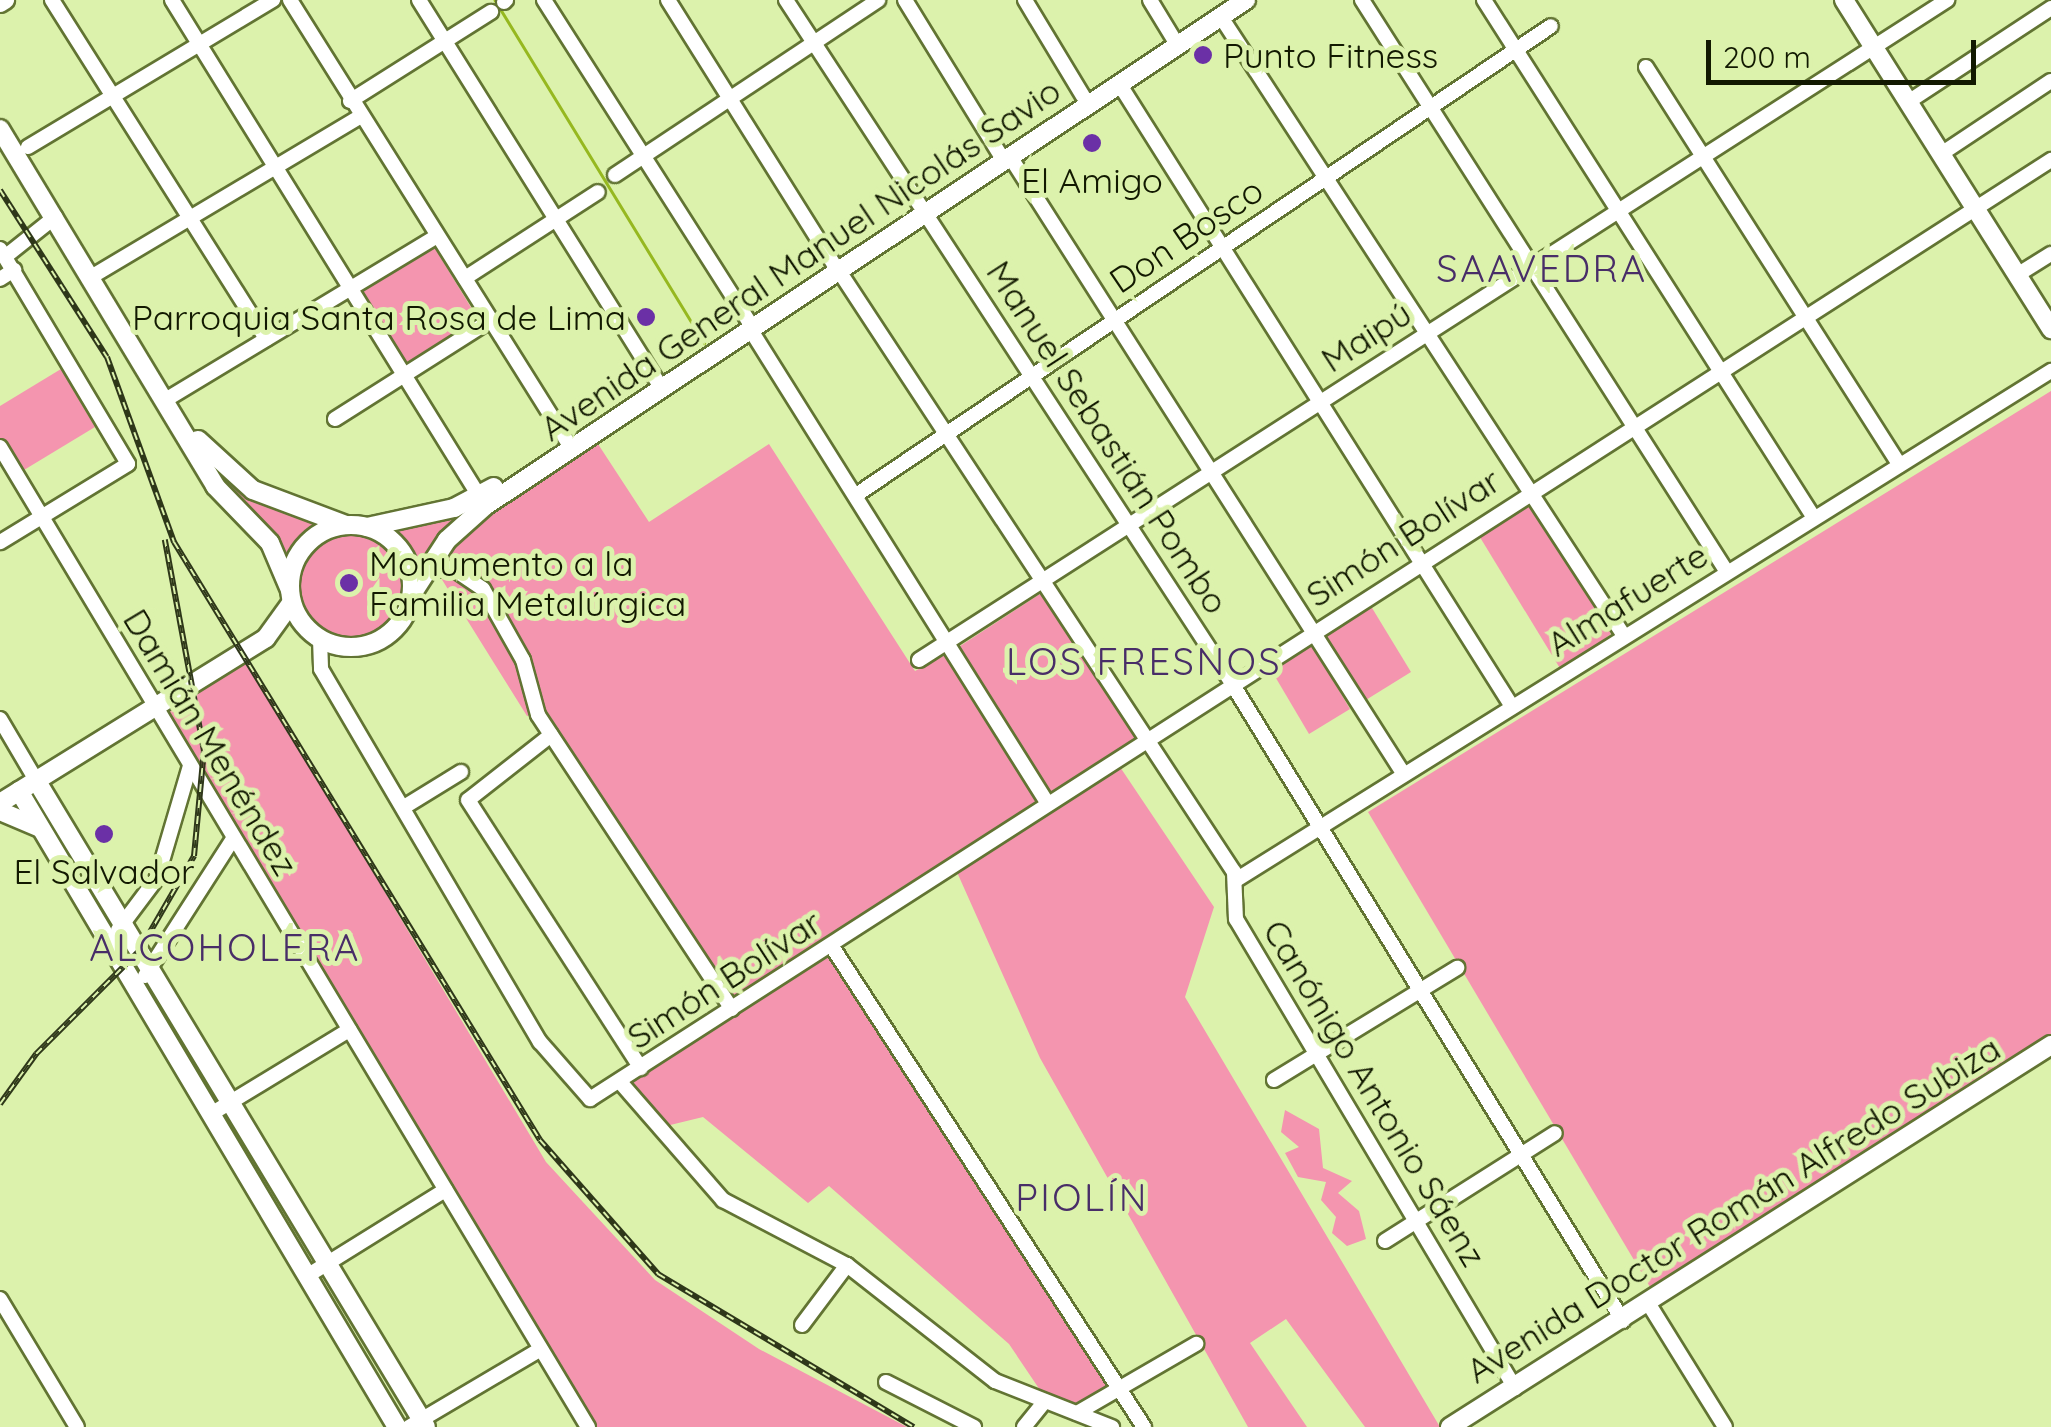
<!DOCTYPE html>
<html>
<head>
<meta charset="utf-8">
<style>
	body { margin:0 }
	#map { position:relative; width:2051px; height:1427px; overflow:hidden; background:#dcf2ac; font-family:Quicksand,sans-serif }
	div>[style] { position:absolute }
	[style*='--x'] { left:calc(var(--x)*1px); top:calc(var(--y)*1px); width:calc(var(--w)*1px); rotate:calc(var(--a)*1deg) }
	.green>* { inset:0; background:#f495af }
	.round { border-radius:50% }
	.stream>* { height:2.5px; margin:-1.25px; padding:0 1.25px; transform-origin:1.25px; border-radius:1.25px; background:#96b820 }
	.roads { filter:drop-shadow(2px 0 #627433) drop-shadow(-2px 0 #627433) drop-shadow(0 2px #627433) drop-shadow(0 -2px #627433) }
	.minor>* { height:14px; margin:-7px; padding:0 7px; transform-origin:7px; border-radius:7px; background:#fff }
	.major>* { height:18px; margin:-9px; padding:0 9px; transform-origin:9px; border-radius:9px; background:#fff }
	.major>.ring { margin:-9px; padding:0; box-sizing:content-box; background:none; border:18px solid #fff; border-radius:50% }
	.rail>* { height:6px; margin-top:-3px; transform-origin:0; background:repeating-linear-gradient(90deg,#dcf2ac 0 8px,#2e3719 0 16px); box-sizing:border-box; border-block:2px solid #2e3719 }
	.dots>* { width:28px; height:28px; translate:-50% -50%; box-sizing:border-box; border:5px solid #dcf2ac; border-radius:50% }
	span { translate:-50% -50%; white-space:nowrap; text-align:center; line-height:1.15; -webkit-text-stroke:10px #dcf2ac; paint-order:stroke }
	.poi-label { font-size:35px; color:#121901 }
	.left { translate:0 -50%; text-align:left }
	.right { translate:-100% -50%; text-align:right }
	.street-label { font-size:35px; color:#121901 }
	.neighbourhood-label { font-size:38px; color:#482d68; letter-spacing:2.5px }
	.scale { position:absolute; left:1706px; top:40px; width:270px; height:45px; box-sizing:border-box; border:5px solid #121901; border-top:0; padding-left:12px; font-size:30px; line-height:35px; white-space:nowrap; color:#121901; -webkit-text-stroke:8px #dcf2ac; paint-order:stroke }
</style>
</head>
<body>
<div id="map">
	<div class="green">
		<div style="clip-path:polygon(433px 245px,478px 319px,405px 366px,360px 286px)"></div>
		<div style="clip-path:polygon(61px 369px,95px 427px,19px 473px,0 442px,0 406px)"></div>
		<div style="clip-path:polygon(2051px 391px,2051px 1035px,1653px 1292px,1368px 812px)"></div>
		<div style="clip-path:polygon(598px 444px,649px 522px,769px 444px,915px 671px,947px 654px,1042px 803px,733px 1000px,546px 710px,527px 716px,436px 570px,470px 528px)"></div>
		<div style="clip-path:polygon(214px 464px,325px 523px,288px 574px,216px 473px)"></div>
		<div style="clip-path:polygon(1524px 505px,1534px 507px,1611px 634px,1561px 670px,1478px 534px)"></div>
		<div style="clip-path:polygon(473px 508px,417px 577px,381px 529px)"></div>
		<div class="round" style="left:297px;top:531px;width:110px;height:110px"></div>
		<div style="clip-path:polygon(1043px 592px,1137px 741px,1053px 795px,957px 648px)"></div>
		<div style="clip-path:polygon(1369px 603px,1411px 672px,1361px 703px,1319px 634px)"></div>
		<div style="clip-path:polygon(1311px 643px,1350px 709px,1309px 734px,1270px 668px)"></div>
		<div style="clip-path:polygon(247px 661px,546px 1162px,655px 1280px,759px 1349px,907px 1427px,593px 1427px,162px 712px)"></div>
		<div style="clip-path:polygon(1118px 764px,1214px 907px,1185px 997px,1440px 1427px,1365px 1427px,1286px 1319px,1250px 1343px,1307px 1427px,1248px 1427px,1040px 1058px,956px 870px)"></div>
		<div style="clip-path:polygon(829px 952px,1112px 1386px,1077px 1407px,1042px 1393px,1009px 1344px,829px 1186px,808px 1203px,703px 1117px,662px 1127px,629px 1080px)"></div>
		<div style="clip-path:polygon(1285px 1110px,1319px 1129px,1323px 1168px,1352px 1181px,1338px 1193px,1359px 1211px,1366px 1239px,1347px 1246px,1332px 1233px,1336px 1217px,1321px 1200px,1326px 1182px,1298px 1177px,1285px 1153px,1299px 1147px,1281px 1132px)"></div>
	</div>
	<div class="stream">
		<div style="--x:495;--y:0;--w:402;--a:58.6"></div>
	</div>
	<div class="roads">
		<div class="minor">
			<div style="--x:52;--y:0;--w:401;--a:57.7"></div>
			<div style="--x:172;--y:0;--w:583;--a:58.24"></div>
			<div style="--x:290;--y:0;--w:521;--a:57.87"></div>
			<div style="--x:419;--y:0;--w:451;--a:58"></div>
			<div style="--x:544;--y:0;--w:382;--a:57.5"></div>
			<div style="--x:668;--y:0;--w:313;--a:57.9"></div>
			<div style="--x:786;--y:0;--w:818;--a:56.87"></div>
			<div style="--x:1233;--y:685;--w:746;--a:58.48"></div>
			<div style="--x:905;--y:0;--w:180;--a:58.4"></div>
			<div style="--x:1025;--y:0;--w:112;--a:58.9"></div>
			<div style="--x:1150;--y:0;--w:54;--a:58.7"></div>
			<div style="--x:1362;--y:0;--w:679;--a:57.46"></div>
			<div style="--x:1484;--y:0;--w:614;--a:57.5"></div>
			<div style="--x:504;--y:2;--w:3;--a:-45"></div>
			<div style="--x:1221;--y:17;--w:739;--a:56.93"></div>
			<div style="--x:1646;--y:67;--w:472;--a:57.5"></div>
			<div style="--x:1120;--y:85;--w:733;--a:57.76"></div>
			<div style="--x:350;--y:101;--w:167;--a:-32.3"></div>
			<div style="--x:1908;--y:102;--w:171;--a:-33.3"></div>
			<div style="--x:28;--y:147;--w:286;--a:-31"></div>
			<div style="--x:1941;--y:154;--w:132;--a:-33.6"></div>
			<div style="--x:1011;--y:158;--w:729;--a:57.49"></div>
			<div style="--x:615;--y:175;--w:316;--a:-33.6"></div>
			<div style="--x:0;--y:249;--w:250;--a:59.2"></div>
			<div style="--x:128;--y:464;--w:150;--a:148.6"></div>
			<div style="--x:6;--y:256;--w:63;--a:-38.5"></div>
			<div style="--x:841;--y:274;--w:716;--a:56.69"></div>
			<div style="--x:1234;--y:872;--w:47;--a:87.6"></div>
			<div style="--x:1236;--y:919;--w:546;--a:59.25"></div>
			<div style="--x:2017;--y:275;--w:40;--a:-32"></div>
			<div style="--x:91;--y:277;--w:312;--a:-30.8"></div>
			<div style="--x:465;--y:278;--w:158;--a:-32.9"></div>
			<div style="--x:0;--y:279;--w:17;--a:-33"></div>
			<div style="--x:752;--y:332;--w:557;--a:57.91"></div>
			<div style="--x:167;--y:399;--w:315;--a:-31.1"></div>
			<div style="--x:335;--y:419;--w:185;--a:-32.4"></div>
			<div style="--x:0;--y:447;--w:1143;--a:59.04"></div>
			<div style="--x:856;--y:495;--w:838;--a:-34.01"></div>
			<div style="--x:427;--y:571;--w:25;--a:-7"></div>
			<div style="--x:452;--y:568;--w:37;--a:34"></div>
			<div style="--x:483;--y:589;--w:81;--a:60.6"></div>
			<div style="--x:523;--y:660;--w:57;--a:74.7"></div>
			<div style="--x:538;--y:715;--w:352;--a:56.6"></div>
			<div style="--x:320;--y:639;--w:30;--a:88"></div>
			<div style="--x:321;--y:669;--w:433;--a:59.6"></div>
			<div style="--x:540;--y:1042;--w:76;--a:48.7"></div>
			<div style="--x:590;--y:1099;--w:1737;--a:-32.73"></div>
			<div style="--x:919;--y:660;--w:1222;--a:-32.7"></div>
			<div style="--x:0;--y:719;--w:71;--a:59.5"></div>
			<div style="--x:551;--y:735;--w:105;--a:141.9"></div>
			<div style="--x:468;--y:800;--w:319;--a:57.2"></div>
			<div style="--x:404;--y:807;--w:67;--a:-31.6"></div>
			<div style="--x:1236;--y:880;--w:961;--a:-31.99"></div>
			<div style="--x:118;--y:930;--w:65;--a:-53.1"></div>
			<div style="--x:157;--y:878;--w:117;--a:-73.6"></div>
			<div style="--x:831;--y:945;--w:575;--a:57"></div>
			<div style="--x:145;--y:976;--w:163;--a:-57.3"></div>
			<div style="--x:1274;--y:1080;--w:215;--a:-31.5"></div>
			<div style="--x:620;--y:1082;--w:157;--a:48.9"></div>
			<div style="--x:723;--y:1200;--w:140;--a:27.7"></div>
			<div style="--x:847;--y:1265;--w:188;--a:38.1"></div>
			<div style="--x:995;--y:1381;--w:126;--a:21.5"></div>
			<div style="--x:211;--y:1114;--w:162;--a:-31.3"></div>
			<div style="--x:1385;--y:1241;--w:201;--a:-32.4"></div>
			<div style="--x:307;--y:1276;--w:163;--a:-31.9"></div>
			<div style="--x:0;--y:1299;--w:149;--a:59"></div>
			<div style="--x:1650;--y:1306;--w:142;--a:58.2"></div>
			<div style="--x:802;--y:1325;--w:75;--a:-53.1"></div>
			<div style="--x:886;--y:1382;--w:99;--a:27.1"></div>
			<div style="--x:1077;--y:1413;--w:138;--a:-30.1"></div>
			<div style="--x:409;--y:1427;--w:153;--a:-30.6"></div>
			<div style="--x:1024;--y:1427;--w:33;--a:-51"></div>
		</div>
		<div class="major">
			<div style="--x:1844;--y:0;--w:389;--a:57.8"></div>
			<div style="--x:0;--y:3;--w:6;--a:-31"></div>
			<div style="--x:0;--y:129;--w:417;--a:58.9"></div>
			<div style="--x:215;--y:486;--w:79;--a:46"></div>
			<div style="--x:270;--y:543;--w:51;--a:66.9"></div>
			<div style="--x:198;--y:440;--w:74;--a:42.3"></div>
			<div style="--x:253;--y:490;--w:99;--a:20.6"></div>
			<div class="ring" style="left:290px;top:525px;width:104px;height:104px"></div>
			<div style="--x:367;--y:527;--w:89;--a:-12.3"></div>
			<div style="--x:454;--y:508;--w:45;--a:-27.7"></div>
			<div style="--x:412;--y:594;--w:64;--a:-57.1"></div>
			<div style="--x:447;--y:540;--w:51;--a:-41.8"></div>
			<div style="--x:485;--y:506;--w:914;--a:-33.62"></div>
			<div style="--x:36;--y:780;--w:755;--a:58.92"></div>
			<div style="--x:19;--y:791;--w:740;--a:59.28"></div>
			<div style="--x:0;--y:803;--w:313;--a:-31.8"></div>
			<div style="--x:266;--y:638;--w:44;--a:-54.2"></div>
			<div style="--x:0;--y:811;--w:43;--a:23"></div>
			<div style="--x:1450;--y:1427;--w:712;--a:-32.44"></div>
		</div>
	</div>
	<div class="rail">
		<div style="--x:0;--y:190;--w:198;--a:57.4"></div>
		<div style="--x:107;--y:357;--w:197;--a:70.1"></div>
		<div style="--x:174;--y:542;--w:701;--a:58.53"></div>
		<div style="--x:540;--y:1140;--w:179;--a:48.6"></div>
		<div style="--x:658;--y:1274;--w:298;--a:30.9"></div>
		<div style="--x:0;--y:1104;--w:62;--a:-54.2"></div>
		<div style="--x:36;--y:1054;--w:146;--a:-45"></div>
		<div style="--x:139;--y:951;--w:110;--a:-59.9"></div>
		<div style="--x:194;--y:856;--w:105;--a:-84.6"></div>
		<div style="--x:204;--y:751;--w:215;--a:-100.5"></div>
	</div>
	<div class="dots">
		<div style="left:1203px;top:55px;background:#6b30a6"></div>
		<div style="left:1092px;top:143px;background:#6b30a6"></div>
		<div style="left:646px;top:317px;background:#6b30a6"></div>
		<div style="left:349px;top:583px;background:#6b30a6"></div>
		<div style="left:104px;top:834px;background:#6b30a6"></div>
	</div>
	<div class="poi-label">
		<span class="left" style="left:1223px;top:55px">Punto Fitness</span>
		<span style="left:1092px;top:180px">El Amigo</span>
		<span class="right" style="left:626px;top:317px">Parroquia Santa Rosa de Lima</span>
		<span class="left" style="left:369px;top:583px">Monumento a la<br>Familia Metalúrgica</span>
		<span style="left:104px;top:871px">El Salvador</span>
	</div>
	<div class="street-label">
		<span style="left:1186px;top:235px;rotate:-34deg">Don Bosco</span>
		<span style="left:800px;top:259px;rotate:-34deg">Avenida General Manuel Nicolás Savio</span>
		<span style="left:1366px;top:336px;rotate:-33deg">Maipú</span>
		<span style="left:1108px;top:437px;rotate:57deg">Manuel Sebastián Pombo</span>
		<span style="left:1403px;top:537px;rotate:-33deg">Simón Bolívar</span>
		<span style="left:1627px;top:599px;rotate:-32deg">Almafuerte</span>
		<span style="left:211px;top:742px;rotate:59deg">Damián Menéndez</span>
		<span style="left:724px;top:979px;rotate:-33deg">Simón Bolívar</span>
		<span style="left:1375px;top:1093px;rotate:59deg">Canónigo Antonio Sáenz</span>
		<span style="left:1733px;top:1209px;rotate:-32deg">Avenida Doctor Román Alfredo Subiza</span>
	</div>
	<div class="neighbourhood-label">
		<span style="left:1542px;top:269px">SAAVEDRA</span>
		<span style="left:1144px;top:662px">LOS FRESNOS</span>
		<span style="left:225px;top:948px">ALCOHOLERA</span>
		<span style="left:1082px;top:1198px">PIOLÍN</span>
	</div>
	<div class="scale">200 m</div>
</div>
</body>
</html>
